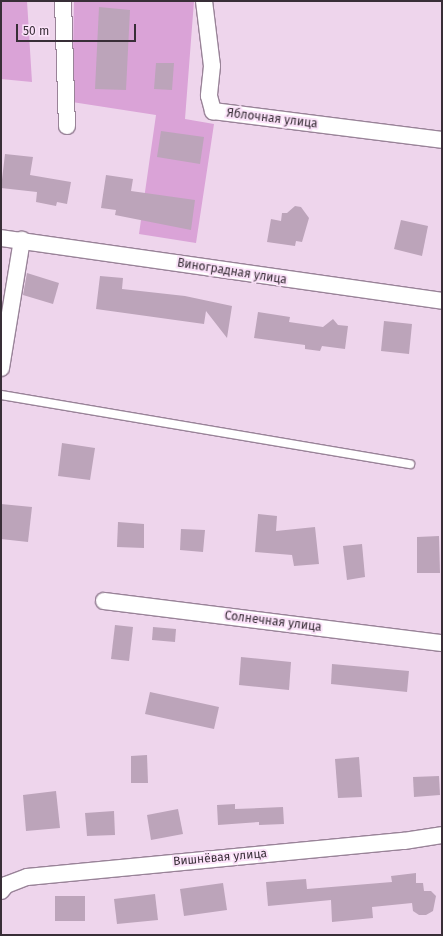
<!DOCTYPE html>
<html>
<head>
<meta charset="utf-8">
<style>
	body { margin:0 }
	#map { position:relative; width:443px; height:936px; overflow:hidden; background:#eed5ec; font-family:"Fira Sans",sans-serif }
	div>[style] { position:absolute }
	[style*='--x'] { left:calc(var(--x)*1px); top:calc(var(--y)*1px); width:calc(var(--w)*1px); rotate:calc(var(--a)*1deg) }
	.green>* { inset:0; background:#daa3d7 }
	.building>* { inset:0; background:#bca4ba }
	.roads { filter:drop-shadow(1px 0 #998398) drop-shadow(-1px 0 #998398) drop-shadow(0 1px #998398) drop-shadow(0 -1px #998398) }
	.service>* { height:8px; margin:-4px; padding:0 4px; transform-origin:4px; border-radius:4px; background:#fff }
	.minor>* { height:16px; margin:-8px; padding:0 8px; transform-origin:8px; border-radius:8px; background:#fff }
	span { translate:-50% -50%; white-space:nowrap; text-align:center; line-height:1.15; -webkit-text-stroke:4px #fbe2f9; paint-order:stroke }
	.street-label { font-size:12px; color:#382e37 }
	.frame { position:absolute; inset:0; border:2px solid #382e37; pointer-events:none }
	.scale { position:absolute; left:16px; top:24px; width:120px; height:18px; box-sizing:border-box; border:2px solid #382e37; border-top:0; padding-left:5px; font-size:12px; line-height:14px; white-space:nowrap; color:#382e37; -webkit-text-stroke:3px #fbe2f9; paint-order:stroke }
</style>
</head>
<body>
<div id="map">
	<div class="green">
		<div style="clip-path:polygon(1px 1px,27px 1px,32px 82px,1px 79px)"></div>
		<div style="clip-path:polygon(74px 1px,194px 1px,185px 119px,214px 124px,196px 243px,139px 234px,156px 115px,72px 102px)"></div>
	</div>
	<div class="building">
		<div style="clip-path:polygon(99px 7px,130px 10px,126px 90px,95px 89px)"></div>
		<div style="clip-path:polygon(156px 63px,174px 63px,172px 90px,154px 89px)"></div>
		<div style="clip-path:polygon(161px 131px,204px 137px,200px 164px,157px 157px)"></div>
		<div style="clip-path:polygon(5px 154px,33px 157px,30px 175px,71px 182px,67px 204px,57px 202px,56px 206px,36px 202px,37px 192px,1px 188px)"></div>
		<div style="clip-path:polygon(106px 175px,133px 179px,131px 191px,195px 200px,191px 230px,115px 215px,116px 210px,101px 208px)"></div>
		<div style="clip-path:polygon(295px 206px,301px 207px,309px 218px,302px 242px,296px 241px,295px 246px,267px 242px,271px 219px,281px 221px,282px 213px,287px 213px)"></div>
		<div style="clip-path:polygon(401px 220px,428px 226px,422px 256px,394px 249px)"></div>
		<div style="clip-path:polygon(27px 273px,59px 283px,53px 304px,23px 295px)"></div>
		<div style="clip-path:polygon(100px 276px,123px 278px,122px 289px,185px 296px,232px 306px,227px 338px,206px 311px,204px 324px,96px 309px)"></div>
		<div style="clip-path:polygon(258px 312px,290px 317px,289px 322px,323px 327px,333px 319px,338px 325px,348px 326px,345px 349px,322px 346px,320px 351px,305px 349px,305px 345px,254px 338px)"></div>
		<div style="clip-path:polygon(384px 321px,412px 324px,409px 354px,381px 351px)"></div>
		<div style="clip-path:polygon(62px 443px,95px 448px,90px 480px,58px 476px)"></div>
		<div style="clip-path:polygon(1px 504px,32px 507px,28px 542px,1px 539px)"></div>
		<div style="clip-path:polygon(258px 514px,277px 516px,276px 531px,315px 527px,319px 564px,294px 566px,292px 555px,255px 552px)"></div>
		<div style="clip-path:polygon(118px 522px,144px 524px,144px 548px,117px 547px)"></div>
		<div style="clip-path:polygon(181px 529px,205px 530px,203px 552px,180px 550px)"></div>
		<div style="clip-path:polygon(439px 536px,440px 573px,417px 573px,417px 537px)"></div>
		<div style="clip-path:polygon(362px 544px,365px 577px,347px 580px,343px 546px)"></div>
		<div style="clip-path:polygon(115px 625px,133px 627px,129px 661px,111px 659px)"></div>
		<div style="clip-path:polygon(153px 627px,176px 629px,175px 642px,152px 640px)"></div>
		<div style="clip-path:polygon(241px 657px,291px 662px,289px 690px,239px 685px)"></div>
		<div style="clip-path:polygon(332px 664px,409px 671px,407px 692px,331px 684px)"></div>
		<div style="clip-path:polygon(150px 692px,219px 707px,214px 729px,145px 714px)"></div>
		<div style="clip-path:polygon(147px 755px,148px 783px,131px 783px,131px 756px)"></div>
		<div style="clip-path:polygon(359px 757px,362px 797px,338px 798px,335px 759px)"></div>
		<div style="clip-path:polygon(439px 776px,440px 795px,414px 797px,413px 777px)"></div>
		<div style="clip-path:polygon(56px 791px,60px 828px,26px 831px,23px 795px)"></div>
		<div style="clip-path:polygon(235px 804px,235px 809px,283px 807px,284px 824px,259px 825px,259px 822px,218px 825px,217px 805px)"></div>
		<div style="clip-path:polygon(178px 809px,183px 834px,151px 840px,147px 815px)"></div>
		<div style="clip-path:polygon(114px 811px,115px 835px,87px 836px,85px 813px)"></div>
		<div style="clip-path:polygon(416px 873px,416px 883px,423px 883px,424px 891px,431px 891px,436px 896px,433px 911px,426px 915px,419px 915px,413px 911px,412px 903px,372px 907px,373px 918px,332px 922px,331px 900px,268px 906px,266px 882px,306px 879px,307px 889px,392px 882px,391px 876px)"></div>
		<div style="clip-path:polygon(223px 883px,227px 910px,184px 916px,180px 889px)"></div>
		<div style="clip-path:polygon(155px 894px,158px 920px,117px 924px,114px 899px)"></div>
		<div style="clip-path:polygon(55px 896px,85px 896px,85px 921px,55px 921px)"></div>
	</div>
	<div class="roads">
		<div class="service">
			<div style="--x:1;--y:395;--w:415;--a:9.6"></div>
		</div>
		<div class="minor">
			<div style="--x:63;--y:1;--w:125;--a:88.2"></div>
			<div style="--x:204;--y:1;--w:65;--a:83"></div>
			<div style="--x:212;--y:66;--w:30;--a:96"></div>
			<div style="--x:209;--y:96;--w:16;--a:75"></div>
			<div style="--x:213;--y:111;--w:231;--a:7.2"></div>
			<div style="--x:1;--y:238;--w:445;--a:8.1"></div>
			<div style="--x:1;--y:368;--w:130;--a:-80.7"></div>
			<div style="--x:104;--y:601;--w:341;--a:7.1"></div>
			<div style="--x:1;--y:891;--w:8;--a:-50"></div>
			<div style="--x:6;--y:885;--w:22;--a:-21"></div>
			<div style="--x:27;--y:877;--w:379;--a:-5.5"></div>
			<div style="--x:404;--y:841;--w:38;--a:-9"></div>
		</div>
	</div>
	<div class="street-label">
		<span style="left:272px;top:119px;rotate:7deg">Яблочная улица</span>
		<span style="left:232px;top:272px;rotate:9deg">Виноградная улица</span>
		<span style="left:273px;top:622px;rotate:7deg">Солнечная улица</span>
		<span style="left:220px;top:858px;rotate:-5deg">Вишнёвая улица</span>
	</div>
	<div class="frame"></div>
	<div class="scale">50 m</div>
</div>
</body>
</html>
